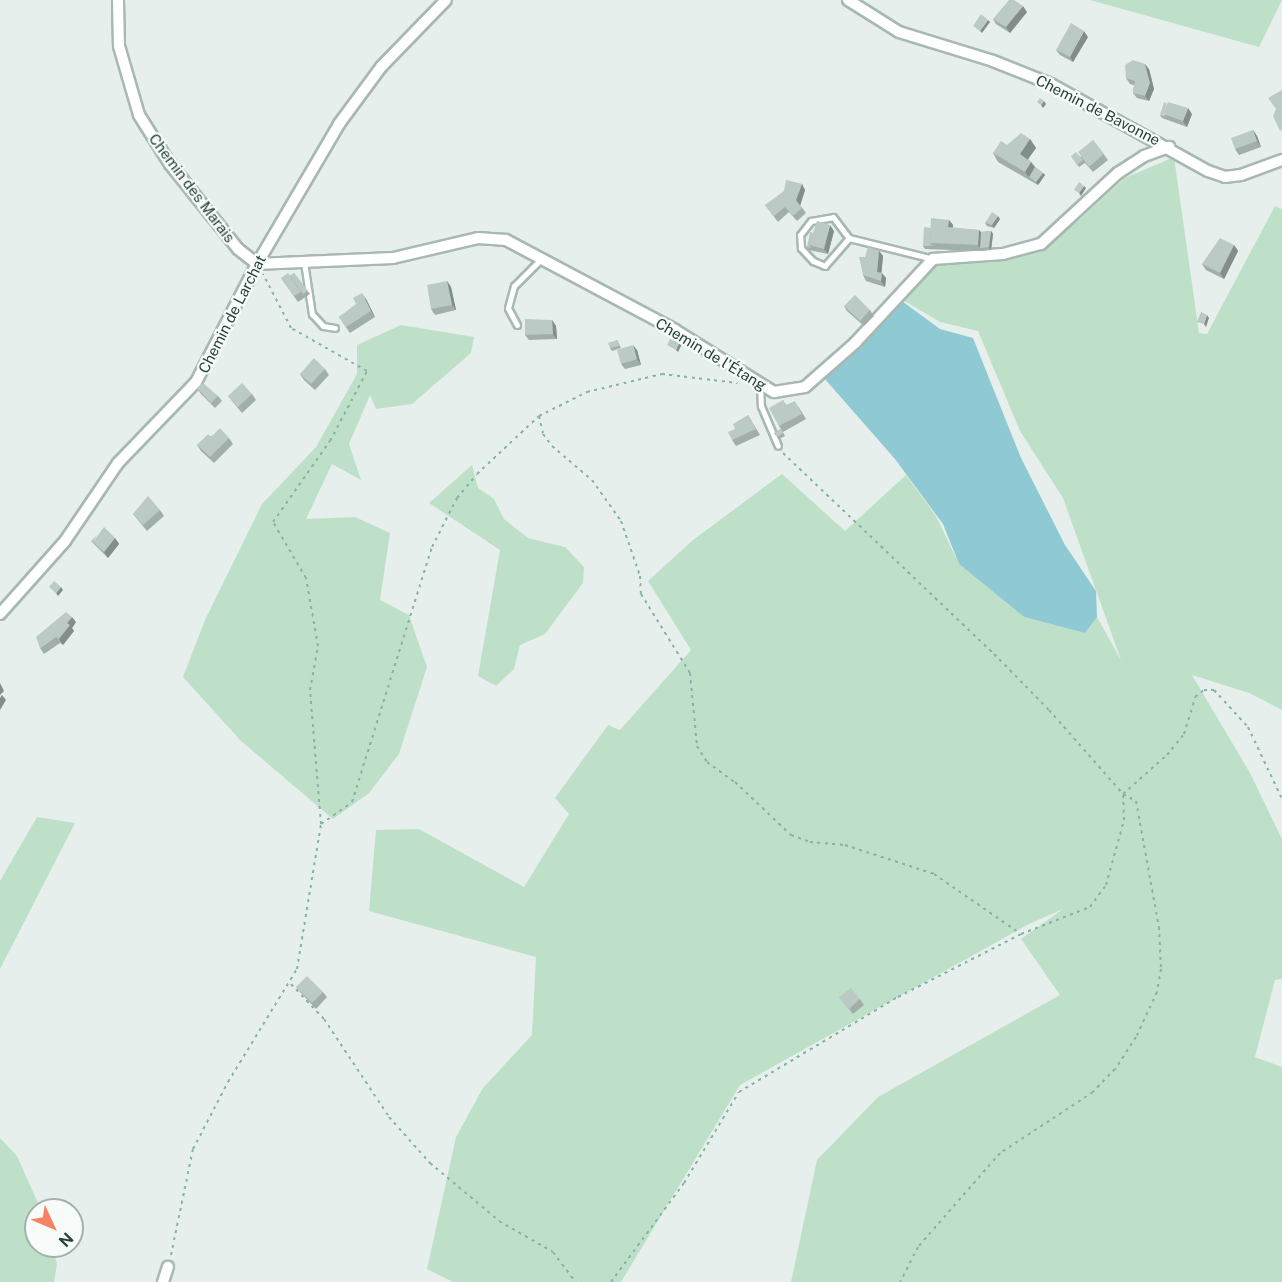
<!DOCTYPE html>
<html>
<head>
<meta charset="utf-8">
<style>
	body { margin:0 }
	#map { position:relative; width:1282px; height:1282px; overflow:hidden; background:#e6efeb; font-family:"Public Sans",sans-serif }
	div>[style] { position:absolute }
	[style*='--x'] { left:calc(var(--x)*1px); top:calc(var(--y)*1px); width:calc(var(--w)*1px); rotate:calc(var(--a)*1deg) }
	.green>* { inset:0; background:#bfe0c8 }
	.water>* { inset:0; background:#8ec9d4 }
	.path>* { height:2px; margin-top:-1px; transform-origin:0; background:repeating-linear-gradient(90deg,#86b3a5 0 3px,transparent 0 7.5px) }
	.roads { filter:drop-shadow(2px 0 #a8b8b2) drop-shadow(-2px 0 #a8b8b2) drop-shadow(0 2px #a8b8b2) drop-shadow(0 -2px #a8b8b2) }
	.lane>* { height:5px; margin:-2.5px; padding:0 2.5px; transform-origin:2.5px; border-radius:2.5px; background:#fff }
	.street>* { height:10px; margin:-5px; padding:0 5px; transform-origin:5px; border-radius:5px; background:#fff }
	.wall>* { inset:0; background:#a1aea9 }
	.shaded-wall>* { inset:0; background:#838d89 }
	.building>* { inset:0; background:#bbcac4 }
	span { translate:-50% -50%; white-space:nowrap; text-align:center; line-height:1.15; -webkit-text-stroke:4.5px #f7fbf9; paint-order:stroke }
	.street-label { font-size:15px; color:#24423a }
	.north { position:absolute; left:24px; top:1198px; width:60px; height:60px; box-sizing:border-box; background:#f7fbf9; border:2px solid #a3b1ad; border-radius:50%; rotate:134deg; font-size:16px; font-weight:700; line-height:24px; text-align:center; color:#24423a }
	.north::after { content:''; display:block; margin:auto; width:21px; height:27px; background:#f4845f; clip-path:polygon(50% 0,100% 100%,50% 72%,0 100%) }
</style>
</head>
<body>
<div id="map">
	<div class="green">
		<div style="clip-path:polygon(1090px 0,1282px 0,1259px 47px)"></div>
		<div style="clip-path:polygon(1174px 157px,1199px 333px,1207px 334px,1275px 206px,1282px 209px,1282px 710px,1249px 693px,1192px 675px,1250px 773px,1282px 839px,1282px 979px,1275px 980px,1255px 1057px,1282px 1067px,1282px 1282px,791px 1282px,817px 1160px,878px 1097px,1060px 995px,1021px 939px,1063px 909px,1029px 924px,740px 1085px,621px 1282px,453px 1282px,427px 1269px,456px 1137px,483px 1088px,532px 1035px,536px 957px,369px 911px,376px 830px,419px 829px,524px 887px,569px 814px,555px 798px,608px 725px,620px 730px,691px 650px,648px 581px,693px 540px,782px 474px,845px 531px,906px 475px,936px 516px,959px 564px,1024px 617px,1085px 633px,1097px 617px,1121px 660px,1063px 498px,1020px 431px,978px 331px,940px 322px,903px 300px,934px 266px,1033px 253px,1078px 221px,1125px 178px)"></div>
		<div style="clip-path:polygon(401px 325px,474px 337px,471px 353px,412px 404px,376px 409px,370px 395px,349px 444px,361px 480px,332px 464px,306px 519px,355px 517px,390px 533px,380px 600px,409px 615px,427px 667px,399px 754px,369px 793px,333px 819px,241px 741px,183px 677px,205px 620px,262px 504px,316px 447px,357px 374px,357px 345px)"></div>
		<div style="clip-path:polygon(472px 465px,478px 488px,494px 499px,504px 519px,528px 538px,565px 547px,584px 567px,583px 583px,545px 634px,520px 645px,514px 669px,496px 686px,478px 676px,500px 550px,429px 503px)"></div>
		<div style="clip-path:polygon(37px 817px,75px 823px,0 969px,0 881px)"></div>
		<div style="clip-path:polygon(0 1138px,17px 1156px,41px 1210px,36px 1210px,36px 1246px,52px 1246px,57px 1264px,54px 1282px,0 1282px)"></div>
	</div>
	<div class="water">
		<div style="clip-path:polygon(899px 299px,940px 329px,973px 338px,1021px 458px,1065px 545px,1096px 591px,1097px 617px,1085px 633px,1024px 617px,959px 564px,943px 524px,895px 459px,824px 378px)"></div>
	</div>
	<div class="path">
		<div style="--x:539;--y:416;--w:18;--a:77"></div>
		<div style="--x:543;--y:434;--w:15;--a:53"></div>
		<div style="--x:552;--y:446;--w:52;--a:40.4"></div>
		<div style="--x:592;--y:480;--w:50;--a:54.7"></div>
		<div style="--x:621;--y:521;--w:58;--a:70.9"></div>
		<div style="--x:640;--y:576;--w:18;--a:87"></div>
		<div style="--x:641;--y:594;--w:93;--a:58.2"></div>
		<div style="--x:690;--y:673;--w:73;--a:84.5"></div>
		<div style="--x:697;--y:746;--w:19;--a:58"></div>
		<div style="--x:707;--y:762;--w:34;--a:36"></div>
		<div style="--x:735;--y:782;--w:77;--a:43.4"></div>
		<div style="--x:791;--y:835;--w:20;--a:20"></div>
		<div style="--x:810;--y:842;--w:35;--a:5"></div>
		<div style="--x:845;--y:845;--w:94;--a:18"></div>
		<div style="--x:934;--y:874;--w:106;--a:34.6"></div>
		<div style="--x:783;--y:453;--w:291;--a:43.6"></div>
		<div style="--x:994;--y:654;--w:78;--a:45.5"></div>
		<div style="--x:1049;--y:710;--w:112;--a:48.6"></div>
		<div style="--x:1123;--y:794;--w:15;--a:28"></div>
		<div style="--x:1136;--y:801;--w:128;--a:79.7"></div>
		<div style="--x:1159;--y:927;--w:42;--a:87.3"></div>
		<div style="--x:1161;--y:969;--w:23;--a:100"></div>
		<div style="--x:1157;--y:992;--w:50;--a:115"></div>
		<div style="--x:1136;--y:1037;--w:38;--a:123"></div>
		<div style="--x:1115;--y:1069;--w:32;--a:134"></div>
		<div style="--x:1093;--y:1092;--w:111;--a:146.7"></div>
		<div style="--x:1000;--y:1153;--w:125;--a:131.1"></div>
		<div style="--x:918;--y:1247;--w:39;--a:117"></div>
		<div style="--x:321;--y:824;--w:38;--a:-35"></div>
		<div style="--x:352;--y:802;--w:267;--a:-72.6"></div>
		<div style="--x:432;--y:547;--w:55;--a:-63"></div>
		<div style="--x:457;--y:498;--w:31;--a:-50"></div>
		<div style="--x:477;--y:474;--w:85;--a:-43.1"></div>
		<div style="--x:539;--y:416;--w:54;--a:-26.6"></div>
		<div style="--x:587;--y:392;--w:77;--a:-13.5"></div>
		<div style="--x:662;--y:374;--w:76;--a:6.8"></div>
		<div style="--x:291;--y:984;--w:48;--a:46.7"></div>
		<div style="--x:324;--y:1019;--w:118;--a:56.4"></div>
		<div style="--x:389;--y:1117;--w:62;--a:48.3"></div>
		<div style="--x:430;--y:1163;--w:90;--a:40"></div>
		<div style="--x:499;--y:1221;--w:62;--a:29.9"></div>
		<div style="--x:553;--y:1252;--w:38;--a:53"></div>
		<div style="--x:171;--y:1255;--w:108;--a:-78.3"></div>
		<div style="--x:193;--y:1149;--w:76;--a:-62.4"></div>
		<div style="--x:228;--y:1082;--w:132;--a:-58.6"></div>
		<div style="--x:297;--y:969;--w:147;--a:-80.6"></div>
		<div style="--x:321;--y:824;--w:134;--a:-94.7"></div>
		<div style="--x:310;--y:690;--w:45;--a:-79.7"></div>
		<div style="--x:318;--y:646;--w:69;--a:-100"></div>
		<div style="--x:306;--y:578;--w:65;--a:-120.5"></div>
		<div style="--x:273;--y:522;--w:99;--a:-54.9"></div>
		<div style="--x:330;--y:441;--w:79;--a:-62.1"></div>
		<div style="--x:367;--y:371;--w:87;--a:-150.5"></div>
		<div style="--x:291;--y:328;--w:61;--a:-117.4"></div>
		<div style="--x:611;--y:1282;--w:123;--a:-53.6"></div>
		<div style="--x:684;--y:1183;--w:106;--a:-58.9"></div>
		<div style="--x:739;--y:1092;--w:185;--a:-30.9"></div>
		<div style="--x:898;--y:997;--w:138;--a:-27.1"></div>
		<div style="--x:1021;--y:934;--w:74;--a:-21.4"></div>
		<div style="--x:1090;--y:907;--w:27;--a:-54"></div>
		<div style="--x:1106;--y:885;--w:67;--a:-74.5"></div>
		<div style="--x:1124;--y:820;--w:26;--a:-92"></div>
		<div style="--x:1123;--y:794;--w:59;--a:-41.6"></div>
		<div style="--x:1167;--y:755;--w:27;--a:-51"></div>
		<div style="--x:1184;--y:734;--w:39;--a:-73"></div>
		<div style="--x:1195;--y:697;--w:11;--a:-38"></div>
		<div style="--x:1204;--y:690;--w:10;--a:0"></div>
		<div style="--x:1214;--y:690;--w:50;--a:47.4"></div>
		<div style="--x:1248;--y:727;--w:80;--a:64.7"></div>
	</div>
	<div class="roads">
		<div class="lane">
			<div style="--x:849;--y:238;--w:37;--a:131"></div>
			<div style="--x:825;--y:266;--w:13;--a:-157"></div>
			<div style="--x:813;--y:261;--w:18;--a:-133"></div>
			<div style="--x:801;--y:248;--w:13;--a:-94"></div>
			<div style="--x:800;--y:235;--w:18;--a:-52"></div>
			<div style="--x:811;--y:221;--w:22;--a:-10"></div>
			<div style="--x:833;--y:217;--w:26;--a:53"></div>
			<div style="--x:849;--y:238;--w:87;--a:14"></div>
			<div style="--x:304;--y:262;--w:53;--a:81.3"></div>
			<div style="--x:312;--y:314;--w:16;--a:47"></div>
			<div style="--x:323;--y:326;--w:12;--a:9"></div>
			<div style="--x:517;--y:325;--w:19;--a:-118"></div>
			<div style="--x:508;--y:308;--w:23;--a:-75"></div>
			<div style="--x:514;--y:286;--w:38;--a:-45"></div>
			<div style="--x:760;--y:382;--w:24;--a:88"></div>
			<div style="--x:761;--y:406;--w:43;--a:67"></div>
		</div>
		<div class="street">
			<div style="--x:118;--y:0;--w:46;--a:88.8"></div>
			<div style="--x:119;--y:46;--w:72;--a:73.8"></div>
			<div style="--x:139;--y:115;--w:58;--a:57.7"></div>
			<div style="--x:170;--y:164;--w:109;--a:51.3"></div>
			<div style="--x:238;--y:249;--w:24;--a:38"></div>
			<div style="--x:848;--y:0;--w:60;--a:32.1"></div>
			<div style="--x:899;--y:32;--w:98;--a:17.1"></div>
			<div style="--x:993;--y:61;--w:62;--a:21.6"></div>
			<div style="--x:1051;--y:84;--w:179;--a:29"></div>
			<div style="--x:1208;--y:171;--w:18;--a:19"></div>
			<div style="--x:1225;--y:177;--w:16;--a:-7"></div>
			<div style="--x:1241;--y:175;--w:44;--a:-20.1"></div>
			<div style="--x:257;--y:264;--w:136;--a:-2.5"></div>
			<div style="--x:393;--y:258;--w:87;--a:-13.2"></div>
			<div style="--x:478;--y:238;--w:28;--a:4"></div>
			<div style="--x:506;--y:240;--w:191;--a:28"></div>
			<div style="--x:675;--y:330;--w:117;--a:32.1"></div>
			<div style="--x:774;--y:392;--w:31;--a:-9"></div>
			<div style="--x:805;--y:387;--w:67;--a:-41.3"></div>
			<div style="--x:855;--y:343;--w:115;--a:-47.1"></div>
			<div style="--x:933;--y:259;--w:70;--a:-4.1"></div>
			<div style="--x:1003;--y:254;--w:39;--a:-15"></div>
			<div style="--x:1041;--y:244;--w:105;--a:-42.7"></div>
			<div style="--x:1118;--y:173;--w:31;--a:-33"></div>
			<div style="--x:1144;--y:156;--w:27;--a:-20"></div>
			<div style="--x:0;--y:614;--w:98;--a:-48.3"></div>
			<div style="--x:65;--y:541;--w:94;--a:-55.8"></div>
			<div style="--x:118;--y:463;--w:112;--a:-46.1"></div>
			<div style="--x:196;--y:382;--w:133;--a:-62.7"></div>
			<div style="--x:257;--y:264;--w:162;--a:-59.6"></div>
			<div style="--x:339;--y:124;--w:71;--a:-53.6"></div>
			<div style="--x:381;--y:67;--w:93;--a:-45.9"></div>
			<div style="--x:163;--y:1282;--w:16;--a:-72"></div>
		</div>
	</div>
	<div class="wall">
		<div style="clip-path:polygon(1027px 12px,1010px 33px,996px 24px,993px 19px)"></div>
		<div style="clip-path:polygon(1088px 37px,1073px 62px,1060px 55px,1056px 50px)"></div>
		<div style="clip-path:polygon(1149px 69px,1154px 89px,1149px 101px,1137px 98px,1133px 93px,1134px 85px,1130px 84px,1126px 78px)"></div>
		<div style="clip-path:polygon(1192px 114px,1187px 127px,1162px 118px,1160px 115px)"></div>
		<div style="clip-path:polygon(1253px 130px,1257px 136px,1261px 147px,1239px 155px,1235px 149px)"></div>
		<div style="clip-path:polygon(1030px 139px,1036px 148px,1028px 159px,1031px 162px,1035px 167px,1043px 173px,1045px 175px,1038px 185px,998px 162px,993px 153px,1007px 145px)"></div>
		<div style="clip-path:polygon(1093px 140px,1108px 160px,1093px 172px,1085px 163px,1079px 167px,1071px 156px,1081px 157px)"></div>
		<div style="clip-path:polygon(802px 184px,805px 190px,800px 205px,806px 213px,797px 221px,789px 212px,778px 222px,765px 205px)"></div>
		<div style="clip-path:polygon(1000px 219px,994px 228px,987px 226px,985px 223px)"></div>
		<div style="clip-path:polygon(949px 220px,953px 225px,953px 228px,979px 230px,981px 232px,991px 231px,993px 234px,991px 250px,982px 251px,925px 249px,923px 246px,931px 228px)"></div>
		<div style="clip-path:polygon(834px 231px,828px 254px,809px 250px,807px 247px,813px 233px)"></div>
		<div style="clip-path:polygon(1234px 245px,1238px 251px,1224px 279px,1206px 270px,1202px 264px)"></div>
		<div style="clip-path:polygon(879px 251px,883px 256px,881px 273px,886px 278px,885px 287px,866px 281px,863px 275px,865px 257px)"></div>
		<div style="clip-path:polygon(294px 273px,310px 294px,298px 302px,281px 278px,290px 276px)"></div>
		<div style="clip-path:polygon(447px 281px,451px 287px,456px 310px,435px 315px,431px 309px)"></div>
		<div style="clip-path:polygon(366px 299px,375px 317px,350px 333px,339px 317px)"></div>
		<div style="clip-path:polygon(844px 306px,870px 310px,874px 316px,864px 326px,847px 311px)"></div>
		<div style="clip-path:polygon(552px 320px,556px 326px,557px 339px,529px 340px,525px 335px)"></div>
		<div style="clip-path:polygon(617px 340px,621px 348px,612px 351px,610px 348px)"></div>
		<div style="clip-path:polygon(637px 350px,641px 365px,625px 369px,621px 364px)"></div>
		<div style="clip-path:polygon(325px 369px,329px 375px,315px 390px,304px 380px,300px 374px)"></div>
		<div style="clip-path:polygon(197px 388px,218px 396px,222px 401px,215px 408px,201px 394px)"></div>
		<div style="clip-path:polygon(252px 394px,256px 400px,242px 413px,228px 396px)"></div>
		<div style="clip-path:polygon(783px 400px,786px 405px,798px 406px,806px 419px,783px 432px,779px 426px)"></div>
		<div style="clip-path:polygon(748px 415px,760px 435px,736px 446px,732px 440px,735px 429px)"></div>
		<div style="clip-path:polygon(781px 429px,785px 436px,779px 439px,774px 433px)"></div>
		<div style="clip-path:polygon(211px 436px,229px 438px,233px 444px,214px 463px,201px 451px,197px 445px)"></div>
		<div style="clip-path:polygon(160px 510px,164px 516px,147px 531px,133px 514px)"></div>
		<div style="clip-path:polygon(115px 538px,119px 544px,108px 558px,91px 541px)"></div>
		<div style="clip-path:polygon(76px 622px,72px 628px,74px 631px,63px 645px,60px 643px,44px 654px,40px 648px)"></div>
		<div style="clip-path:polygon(296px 987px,323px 992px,327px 997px,316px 1009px,300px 992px)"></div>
		<div style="clip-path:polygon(839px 997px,860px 999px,864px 1005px,853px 1014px)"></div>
	</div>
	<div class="shaded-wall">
		<div style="clip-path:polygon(1023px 6px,1027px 12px,1010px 33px,1006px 27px)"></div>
		<div style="clip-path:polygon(988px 20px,990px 22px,982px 33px,980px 31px)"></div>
		<div style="clip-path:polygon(1084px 31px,1088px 37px,1073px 62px,1070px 57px)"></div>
		<div style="clip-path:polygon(1145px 64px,1149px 69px,1154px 89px,1149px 101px,1145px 96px)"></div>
		<div style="clip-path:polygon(1044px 101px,1046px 104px,1043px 108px,1041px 105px)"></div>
		<div style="clip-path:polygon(1188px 108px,1192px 114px,1187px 127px,1183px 121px)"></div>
		<div style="clip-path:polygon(1253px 130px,1257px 136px,1261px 147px,1257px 141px)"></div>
		<div style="clip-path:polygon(1030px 139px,1036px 148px,1026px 162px,1020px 154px)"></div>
		<div style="clip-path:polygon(1031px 162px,1037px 170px,1029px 177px,1025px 172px)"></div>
		<div style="clip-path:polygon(1043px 173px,1045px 175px,1038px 185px,1036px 182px)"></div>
		<div style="clip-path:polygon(802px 184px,805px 190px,800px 206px,796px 200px)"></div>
		<div style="clip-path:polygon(1084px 186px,1086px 188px,1081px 196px,1079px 193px)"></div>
		<div style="clip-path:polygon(998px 216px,1000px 219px,994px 228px,992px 225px)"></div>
		<div style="clip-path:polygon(949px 220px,953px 225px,952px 233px,948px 227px)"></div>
		<div style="clip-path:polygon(830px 225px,834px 231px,828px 254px,824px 249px)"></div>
		<div style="clip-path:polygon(979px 230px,983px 235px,980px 248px,978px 245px)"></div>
		<div style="clip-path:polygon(991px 231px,993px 234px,991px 250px,989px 247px)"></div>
		<div style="clip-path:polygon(1234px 245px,1238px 251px,1224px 279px,1220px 273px)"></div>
		<div style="clip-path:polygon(879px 251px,883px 256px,881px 278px,877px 272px)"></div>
		<div style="clip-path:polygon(882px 273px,886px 278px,885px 287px,881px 281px)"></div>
		<div style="clip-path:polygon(447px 281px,451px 287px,456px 310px,452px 305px)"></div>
		<div style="clip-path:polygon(362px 293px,366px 299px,375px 317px,371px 311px)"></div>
		<div style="clip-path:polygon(1207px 315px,1209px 318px,1206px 327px,1204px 324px)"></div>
		<div style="clip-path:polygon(552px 320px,556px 326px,557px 339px,553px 334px)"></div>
		<div style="clip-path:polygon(680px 341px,682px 344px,678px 352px,676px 350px)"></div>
		<div style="clip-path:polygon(633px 345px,637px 350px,641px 365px,637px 359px)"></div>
		<div style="clip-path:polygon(115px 538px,119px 544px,108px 558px,104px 552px)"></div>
		<div style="clip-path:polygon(61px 587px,63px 590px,58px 596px,56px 593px)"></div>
		<div style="clip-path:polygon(72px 617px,76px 622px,72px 628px,74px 631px,63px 645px,59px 639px,67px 623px)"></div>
		<div style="clip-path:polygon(0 683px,4px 691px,0 695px)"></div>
		<div style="clip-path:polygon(2px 695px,6px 700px,0 710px,0 698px)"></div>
	</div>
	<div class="building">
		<div style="clip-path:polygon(1009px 0,1014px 0,1023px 6px,1006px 27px,993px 19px)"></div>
		<div style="clip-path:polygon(981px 14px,988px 20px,980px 31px,973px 26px)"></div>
		<div style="clip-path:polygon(1071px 23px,1084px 31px,1070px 57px,1056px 50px)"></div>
		<div style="clip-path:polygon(1133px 60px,1145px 64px,1150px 83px,1145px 96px,1133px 93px,1135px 81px,1126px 78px,1125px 65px)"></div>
		<div style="clip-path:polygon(1282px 90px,1282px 130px,1280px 131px,1273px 116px,1276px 109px,1268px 98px)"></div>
		<div style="clip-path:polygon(1040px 98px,1044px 101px,1041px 105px,1037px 102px)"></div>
		<div style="clip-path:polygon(1164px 102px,1167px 104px,1163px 114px,1165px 117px,1160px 115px)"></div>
		<div style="clip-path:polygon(1168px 102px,1188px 108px,1183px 121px,1163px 114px)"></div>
		<div style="clip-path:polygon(1253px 130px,1257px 141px,1235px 149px,1231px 138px)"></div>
		<div style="clip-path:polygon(1021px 133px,1030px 139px,1020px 154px,1031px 162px,1025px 172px,993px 153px,1001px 141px,1007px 145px)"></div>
		<div style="clip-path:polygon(1093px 140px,1104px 154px,1089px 167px,1078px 152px)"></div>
		<div style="clip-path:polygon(1076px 152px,1083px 160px,1077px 165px,1071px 156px)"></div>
		<div style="clip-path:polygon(1035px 167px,1043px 173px,1036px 182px,1029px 177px)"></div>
		<div style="clip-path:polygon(786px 180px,802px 184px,796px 200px,802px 208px,793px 216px,785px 207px,774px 216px,765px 205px,784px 191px)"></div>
		<div style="clip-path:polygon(1079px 182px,1084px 186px,1079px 193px,1074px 190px)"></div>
		<div style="clip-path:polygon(992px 212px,998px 216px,992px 225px,985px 223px)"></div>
		<div style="clip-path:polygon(931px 218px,949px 220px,948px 227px,979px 230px,978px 245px,930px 243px)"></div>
		<div style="clip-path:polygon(817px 221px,830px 225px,824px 249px,809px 245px)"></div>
		<div style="clip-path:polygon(924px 227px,931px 228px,930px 243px,932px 246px,923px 246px)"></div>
		<div style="clip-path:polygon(991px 231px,989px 247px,980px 248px,981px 232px)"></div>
		<div style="clip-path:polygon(810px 232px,813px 233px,809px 245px,811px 248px,807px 247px)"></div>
		<div style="clip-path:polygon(1220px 238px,1234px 245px,1220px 273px,1202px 264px)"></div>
		<div style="clip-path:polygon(868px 247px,879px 251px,877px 272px,882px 273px,881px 281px,863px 275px,859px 257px,865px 257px)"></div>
		<div style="clip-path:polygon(288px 273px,301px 292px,294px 296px,281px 278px)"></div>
		<div style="clip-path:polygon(294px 273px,308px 291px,303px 294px,290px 276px)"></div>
		<div style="clip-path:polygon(447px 281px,452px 305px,431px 309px,427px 285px)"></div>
		<div style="clip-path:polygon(362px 293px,371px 311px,346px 327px,339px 317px,356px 304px,353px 298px)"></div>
		<div style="clip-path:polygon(855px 295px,870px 310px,860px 321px,844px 306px)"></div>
		<div style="clip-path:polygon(1201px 312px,1207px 315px,1204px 324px,1197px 322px)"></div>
		<div style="clip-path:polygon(525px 319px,552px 320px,553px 334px,525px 335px)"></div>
		<div style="clip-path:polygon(670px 339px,680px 341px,676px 350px,667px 345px)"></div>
		<div style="clip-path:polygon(617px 340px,619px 346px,610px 348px,608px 343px)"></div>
		<div style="clip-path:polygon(633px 345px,637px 359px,621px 364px,617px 350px)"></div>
		<div style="clip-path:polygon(314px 358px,325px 369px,311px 384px,300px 374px)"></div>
		<div style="clip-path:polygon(203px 383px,218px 396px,211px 403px,197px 388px)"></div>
		<div style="clip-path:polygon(242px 383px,252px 394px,238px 407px,228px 396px)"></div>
		<div style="clip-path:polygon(783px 400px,786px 405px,795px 401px,802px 414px,779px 426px,769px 408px)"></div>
		<div style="clip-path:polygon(748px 415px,756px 429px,732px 440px,728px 432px,735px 429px,733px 424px)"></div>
		<div style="clip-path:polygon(220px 428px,229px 438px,210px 457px,197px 445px,208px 434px,211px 437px)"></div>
		<div style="clip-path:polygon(781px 429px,783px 433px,777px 437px,774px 433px)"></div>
		<div style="clip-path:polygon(148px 496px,160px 510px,143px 525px,133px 514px)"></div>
		<div style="clip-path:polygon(104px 527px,115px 538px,104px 552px,93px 542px)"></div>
		<div style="clip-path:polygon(97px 535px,93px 542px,95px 545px,91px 541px)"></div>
		<div style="clip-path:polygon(54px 581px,61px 587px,56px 593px,49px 587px)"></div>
		<div style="clip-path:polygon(66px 612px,72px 617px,67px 623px,70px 625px,59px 639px,56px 637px,40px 648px,36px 637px)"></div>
		<div style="clip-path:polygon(307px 976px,323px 992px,312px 1003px,296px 987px)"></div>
		<div style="clip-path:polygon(851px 988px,860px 999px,849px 1009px,839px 997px)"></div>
	</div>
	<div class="street-label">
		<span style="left:1098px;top:110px;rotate:27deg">Chemin de Bavonne</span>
		<span style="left:192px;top:188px;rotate:53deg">Chemin des Marais</span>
		<span style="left:232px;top:314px;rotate:-63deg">Chemin de Larchat</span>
		<span style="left:711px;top:354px;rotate:31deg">Chemin de l'Étang</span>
	</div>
	<div class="north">N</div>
</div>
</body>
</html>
